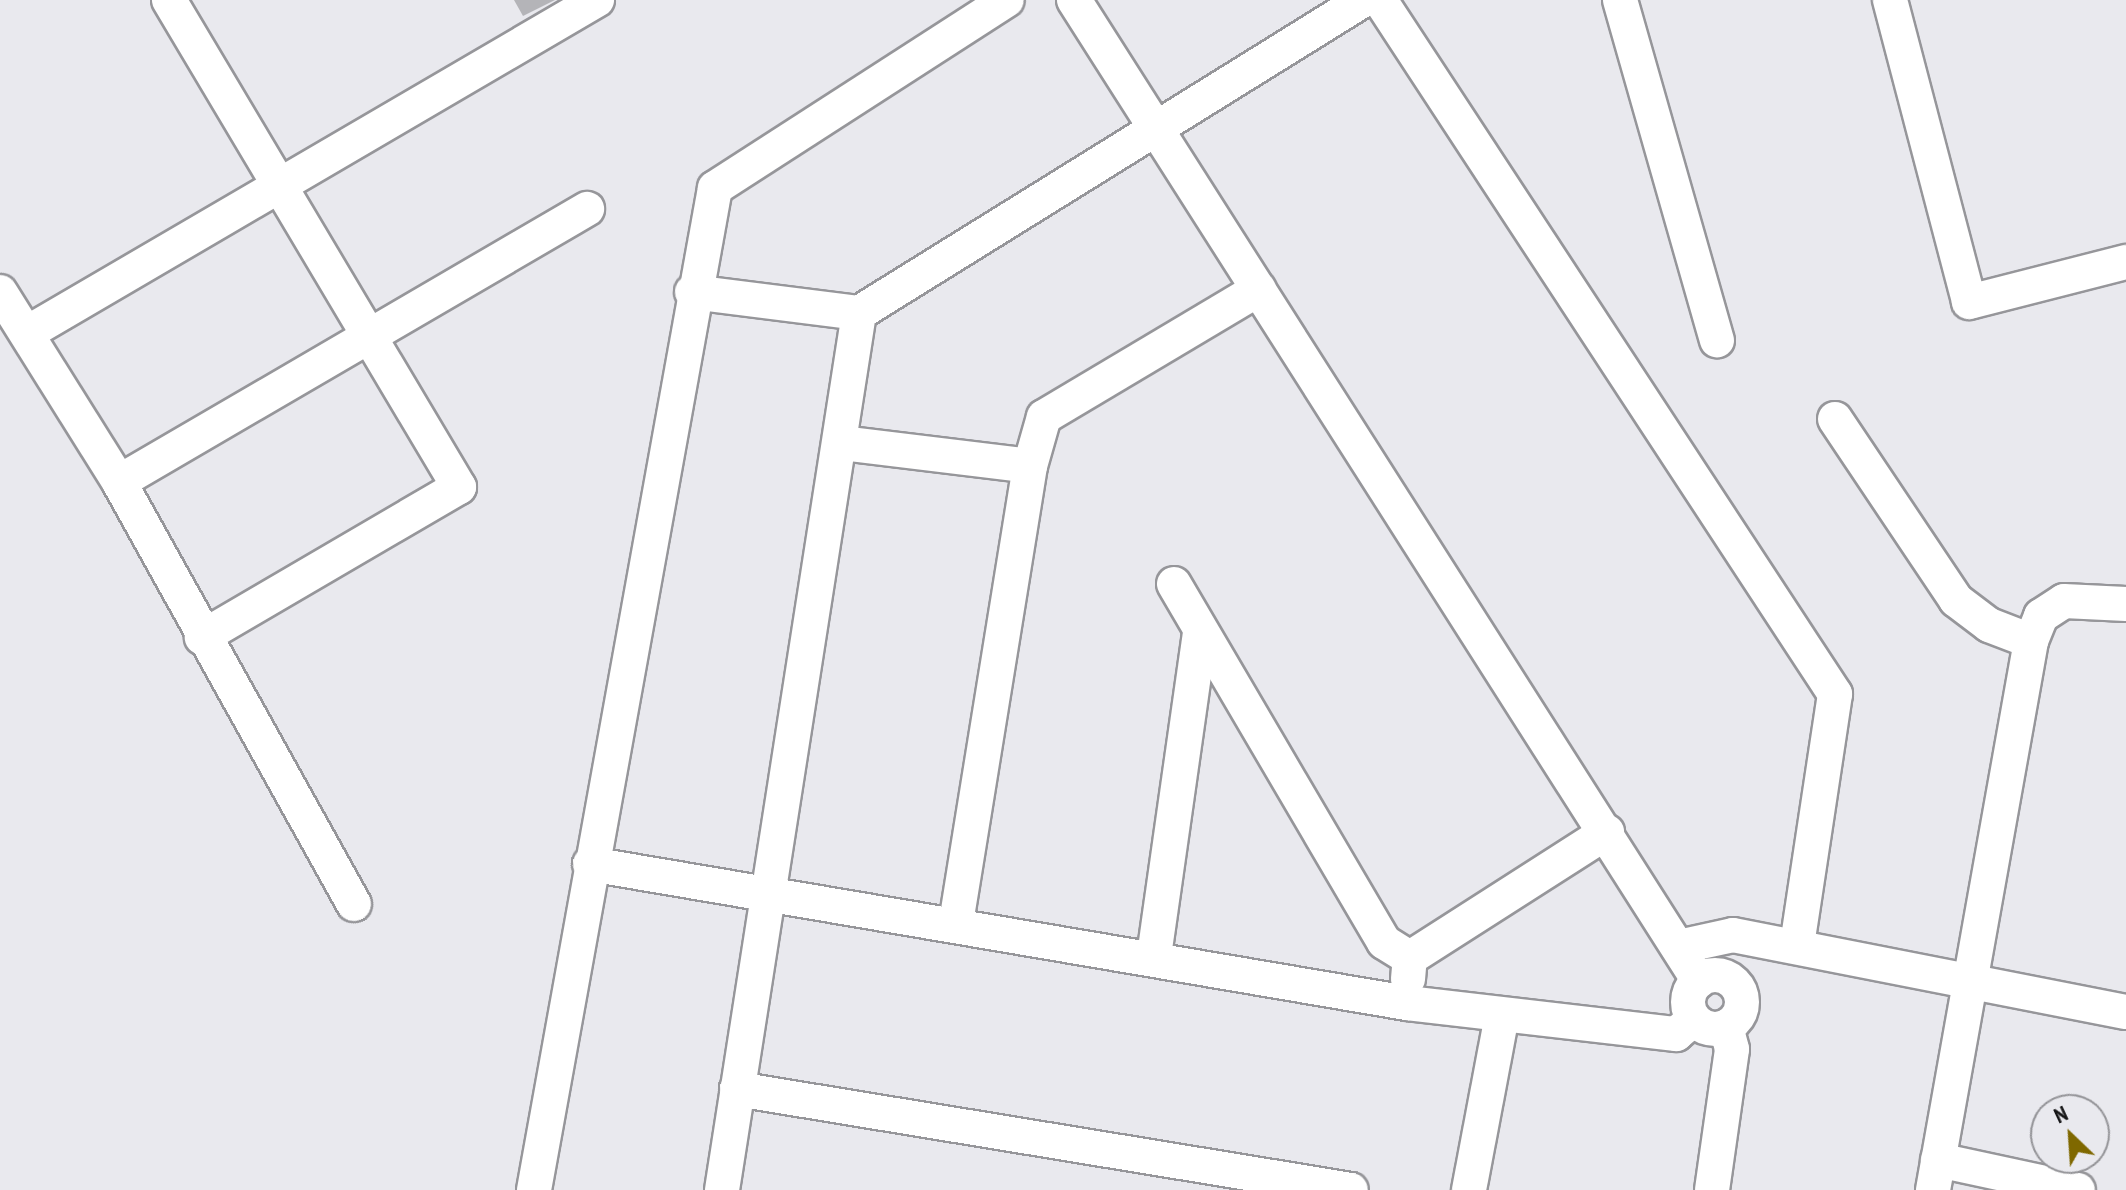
<!DOCTYPE html>
<html>
<head>
<meta charset="utf-8">
<style>
	body { margin:0 }
	#map { position:relative; width:2126px; height:1190px; overflow:hidden; background:#e9e9ee; font-family:"PT Sans Narrow",sans-serif }
	div>[style] { position:absolute }
	[style*='--x'] { left:calc(var(--x)*1px); top:calc(var(--y)*1px); width:calc(var(--w)*1px); rotate:calc(var(--a)*1deg) }
	.building>* { inset:0; background:#b4b4b8 }
	.roads { filter:drop-shadow(2px 0 #96969a) drop-shadow(-2px 0 #96969a) drop-shadow(0 2px #96969a) drop-shadow(0 -2px #96969a) }
	.street>* { height:34px; margin:-17px; padding:0 17px; transform-origin:17px; border-radius:17px; background:#fff }
	.street>.ring { margin:-17px; padding:0; box-sizing:content-box; background:none; border:34px solid #fff; border-radius:50% }
	span { translate:-50% -50%; white-space:nowrap; text-align:center; line-height:1.15; -webkit-text-stroke:6px #e9e9ee; paint-order:stroke }
	.north { position:absolute; left:2030px; top:1094px; width:80px; height:80px; box-sizing:border-box; background:#e9e9ee; border:2px solid #949498; border-radius:50%; rotate:335deg; font-size:22px; font-weight:700; line-height:32px; text-align:center; color:#151516 }
	.north::after { content:''; display:block; margin:auto; width:28px; height:36px; background:#7f6800; clip-path:polygon(50% 0,100% 100%,50% 72%,0 100%) }
</style>
</head>
<body>
<div id="map">
	<div class="building">
		<div style="clip-path:polygon(514px 0,555px 0,523px 16px)"></div>
	</div>
	<div class="roads">
		<div class="street">
			<div style="--x:169;--y:0;--w:567;--a:59.23"></div>
			<div style="--x:459;--y:487;--w:298;--a:149.7"></div>
			<div style="--x:1074;--y:0;--w:1163;--a:57.5"></div>
			<div style="--x:1380;--y:0;--w:830;--a:56.75"></div>
			<div style="--x:1835;--y:694;--w:253;--a:98.6"></div>
			<div style="--x:1620;--y:0;--w:354;--a:74.1"></div>
			<div style="--x:1890;--y:0;--w:312;--a:75.3"></div>
			<div style="--x:1969;--y:302;--w:162;--a:-14.3"></div>
			<div style="--x:0;--y:292;--w:224;--a:57.9"></div>
			<div style="--x:119;--y:482;--w:483;--a:60.9"></div>
			<div style="--x:692;--y:292;--w:168;--a:7.2"></div>
			<div style="--x:859;--y:313;--w:593;--a:-31.84"></div>
			<div style="--x:29;--y:332;--w:658;--a:-30.31"></div>
			<div style="--x:1835;--y:419;--w:218;--a:56.2"></div>
			<div style="--x:1956;--y:600;--w:41;--a:37.1"></div>
			<div style="--x:1989;--y:625;--w:45;--a:20.9"></div>
			<div style="--x:841;--y:443;--w:190;--a:6.9"></div>
			<div style="--x:1030;--y:466;--w:465;--a:99.2"></div>
			<div style="--x:1030;--y:466;--w:51;--a:-74.1"></div>
			<div style="--x:1044;--y:417;--w:250;--a:-30.8"></div>
			<div style="--x:119;--y:482;--w:542;--a:-30.26"></div>
			<div style="--x:1174;--y:584;--w:415;--a:59.6"></div>
			<div style="--x:1384;--y:942;--w:31;--a:32"></div>
			<div style="--x:590;--y:864;--w:829;--a:9.66"></div>
			<div style="--x:1407;--y:1003;--w:271;--a:6.6"></div>
			<div style="--x:1676;--y:1034;--w:23;--a:-40"></div>
			<div style="--x:1678;--y:947;--w:56;--a:-12.3"></div>
			<div style="--x:1733;--y:935;--w:400;--a:11.1"></div>
			<div style="--x:1154;--y:956;--w:326;--a:-81.9"></div>
			<div class="ring" style="left:1688px;top:975px;width:20px;height:20px"></div>
			<div style="--x:1408;--y:979;--w:21;--a:-85"></div>
			<div style="--x:1410;--y:958;--w:234;--a:-32.6"></div>
			<div style="--x:737;--y:1089;--w:622;--a:9.34"></div>
			<div style="--x:1938;--y:1160;--w:143;--a:12.1"></div>
			<div style="--x:534;--y:1190;--w:1018;--a:-79.76"></div>
			<div style="--x:715;--y:188;--w:347;--a:-32.8"></div>
			<div style="--x:722;--y:1190;--w:888;--a:-81.12"></div>
			<div style="--x:1469;--y:1190;--w:177;--a:-79.3"></div>
			<div style="--x:1712;--y:1190;--w:142;--a:-81.9"></div>
			<div style="--x:1732;--y:1049;--w:23;--a:-105"></div>
			<div style="--x:1933;--y:1190;--w:558;--a:-79.88"></div>
			<div style="--x:2031;--y:641;--w:27;--a:-68"></div>
			<div style="--x:2041;--y:616;--w:27;--a:-33"></div>
			<div style="--x:2064;--y:601;--w:62;--a:2.8"></div>
		</div>
	</div>
	<div class="north">N</div>
</div>
</body>
</html>
